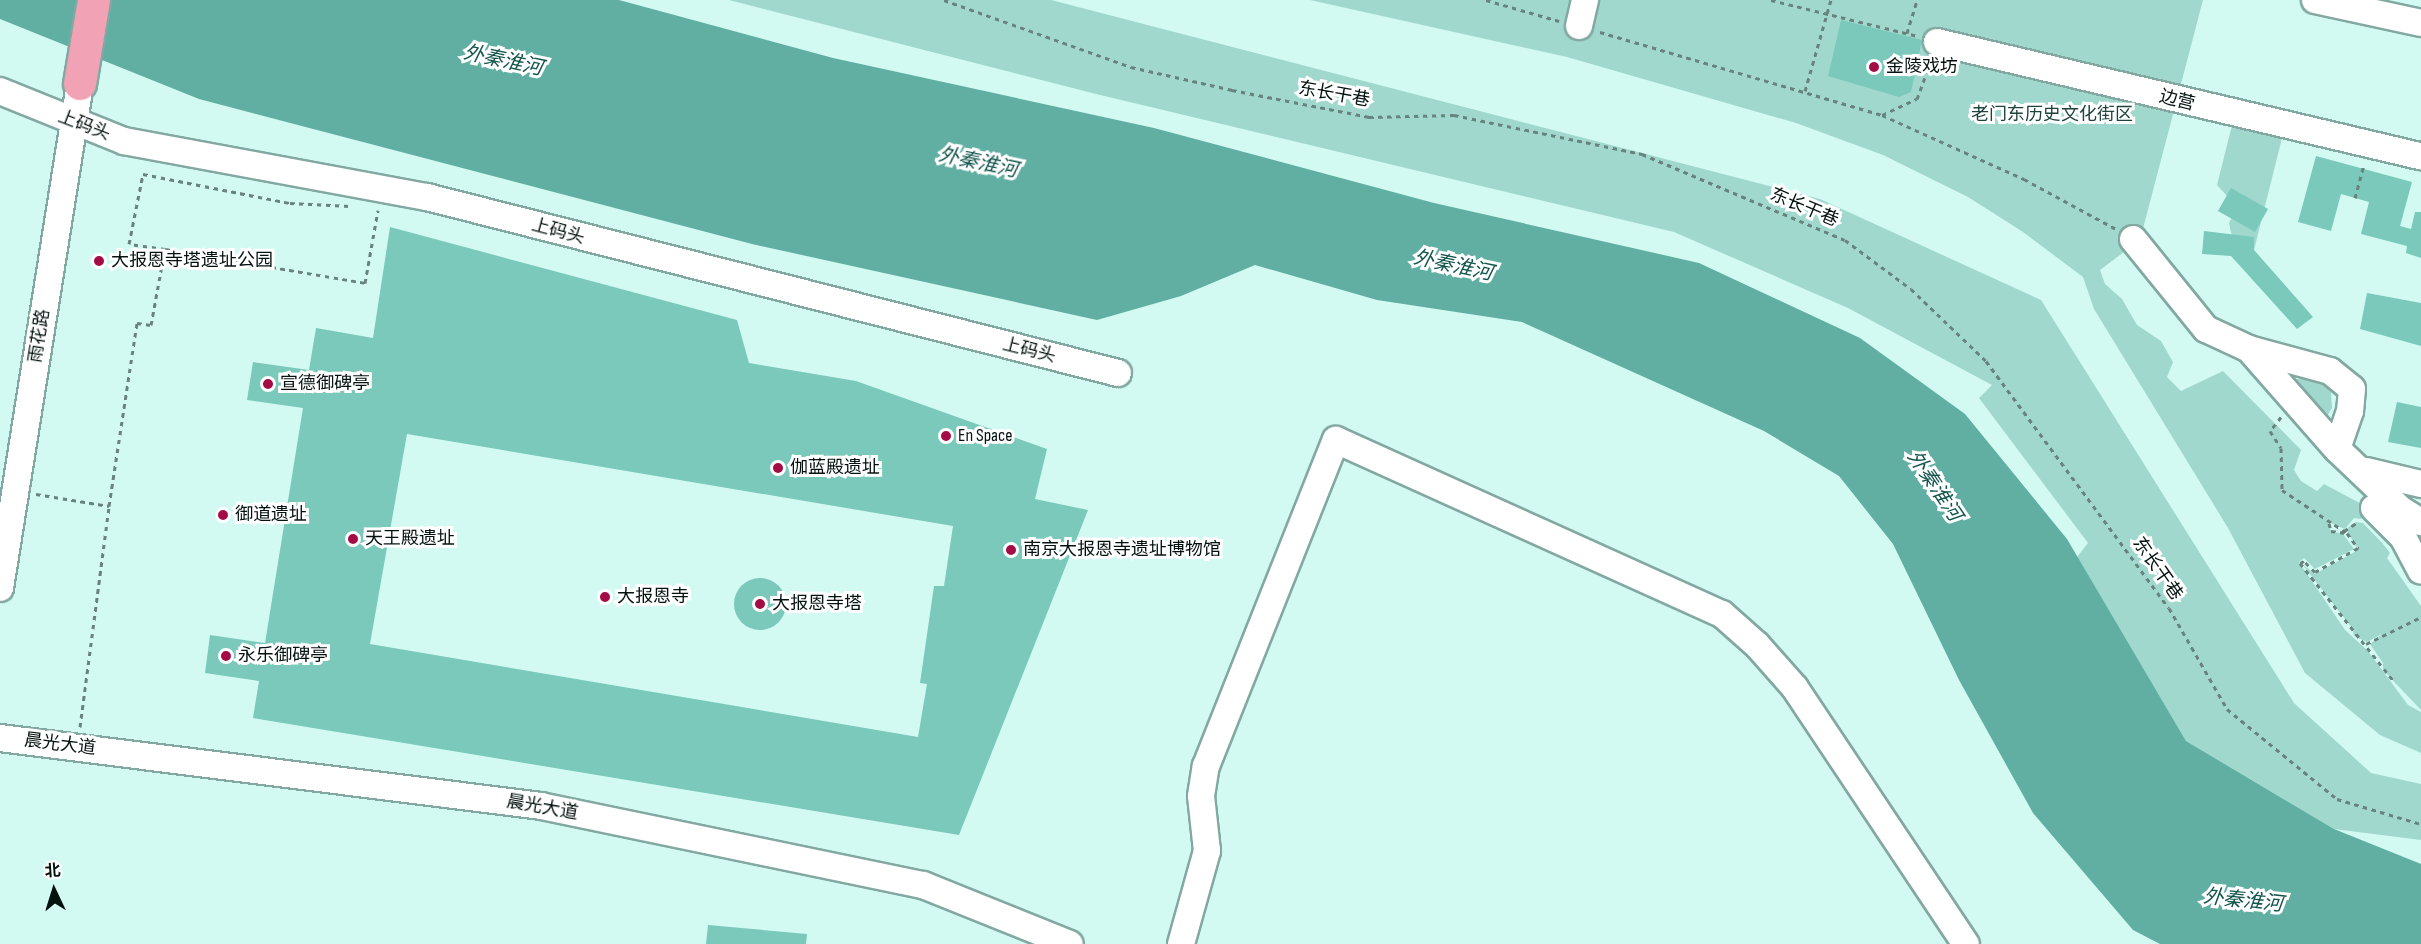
<!DOCTYPE html>
<html>
<head>
<meta charset="utf-8">
<style>
	body { margin:0 }
	#map { position:relative; width:2421px; height:944px; overflow:hidden; background:#d2faf2; font-family:"Sofia Sans Condensed","Noto Sans SC",sans-serif }
	div>[style] { position:absolute }
	[style*='--x'] { left:calc(var(--x)*1px); top:calc(var(--y)*1px); width:calc(var(--w)*1px); rotate:calc(var(--a)*1deg) }
	.green>* { inset:0; background:#a0d8ce }
	.water>* { inset:0; background:#60afa2 }
	.building>* { inset:0; background:#7ac9bb }
	.round { border-radius:50% }
	.path>* { height:3px; margin-top:-1.5px; transform-origin:0; background:repeating-linear-gradient(90deg,#68837d 0 4.5px,transparent 0 9px) }
	.roads { filter:drop-shadow(2px 0 #82a8a1) drop-shadow(-2px 0 #82a8a1) drop-shadow(0 2px #82a8a1) drop-shadow(0 -2px #82a8a1) }
	.minor>* { height:26px; margin:-13px; padding:0 13px; transform-origin:13px; border-radius:13px; background:#fff }
	.major>* { height:32px; margin:-16px; padding:0 16px; transform-origin:16px; border-radius:16px; background:#f1a3b5 }
	.dots>* { width:16px; height:16px; translate:-50% -50%; box-sizing:border-box; border:3px solid #fff; border-radius:50% }
	span { translate:-50% -50%; white-space:nowrap; text-align:center; line-height:1.15; -webkit-text-stroke:6px #fff; paint-order:stroke }
	.poi-label { font-size:18px; color:#04120f }
	.left { translate:0 -50%; text-align:left }
	.street-label { font-size:18px; color:#04120f }
	.park-label { font-size:18px; color:#1e433e }
	.water-label { font-size:20px; color:#12554c; font-style:italic }
	.north { position:absolute; left:24px; top:860px; width:60px; height:60px; -webkit-text-stroke:4px #fff; paint-order:stroke; rotate:356deg; font-size:16px; font-weight:700; line-height:24px; text-align:center; color:#04120f }
	.north::after { content:''; display:block; margin:auto; width:21px; height:27px; background:#04120f; clip-path:polygon(50% 0,100% 100%,50% 72%,0 100%) }
</style>
</head>
<body>
<div id="map">
	<div class="green">
		<div style="clip-path:polygon(729px 0,1051px 0,1820px 199px,2041px 300px,2294px 703px,2371px 773px,2421px 784px,2421px 840px,2334px 829px,2186px 741px,2077px 557px,2088px 543px,1979px 398px,1992px 385px,1848px 308px,1674px 232px,1096px 94px)"></div>
		<div style="clip-path:polygon(1310px 0,2203px 0,2140px 240px,2100px 270px,2105px 284px,2122px 299px,2137px 325px,2161px 341px,2173px 362px,2167px 377px,2181px 391px,2223px 371px,2301px 450px,2294px 470px,2301px 481px,2317px 491px,2324px 484px,2369px 508px,2361px 519px,2354px 518px,2345px 529px,2328px 522px,2331px 531px,2343px 534px,2354px 549px,2315px 569px,2304px 558px,2299px 562px,2345px 630px,2368px 651px,2408px 705px,2421px 712px,2421px 753px,2380px 735px,2305px 673px,2228px 528px,2094px 309px,2083px 277px,2023px 232px,1968px 197px,1883px 155px,1796px 123px,1567px 57px)"></div>
		<div style="clip-path:polygon(2232px 125px,2282px 138px,2254px 250px,2234px 246px,2229px 223px,2237px 207px,2217px 185px)"></div>
		<div style="clip-path:polygon(2305px 378px,2320px 382px,2331px 392px,2332px 408px,2324px 421px,2290px 380px)"></div>
		<div style="clip-path:polygon(2356px 522px,2363px 523px,2383px 544px,2390px 553px,2387px 558px,2421px 606px,2421px 710px,2383px 670px,2383px 663px,2370px 644px,2382px 634px,2367px 642px,2354px 636px,2352px 628px,2302px 564px,2315px 574px,2358px 550px,2346px 529px)"></div>
	</div>
	<div class="water">
		<div style="clip-path:polygon(0 0,619px 0,833px 58px,1154px 128px,1434px 203px,1699px 263px,1860px 338px,1965px 414px,2067px 539px,2186px 741px,2334px 829px,2421px 864px,2421px 944px,2160px 944px,2133px 930px,2033px 813px,1959px 680px,1893px 544px,1839px 476px,1764px 431px,1522px 322px,1377px 300px,1255px 265px,1181px 296px,1097px 320px,752px 244px,199px 99px,0 19px)"></div>
	</div>
	<div class="building">
		<div style="clip-path:polygon(1841px 20px,1922px 40px,1911px 92px,1899px 97px,1828px 76px)"></div>
		<div style="clip-path:polygon(2316px 156px,2412px 182px,2400px 226px,2411px 229px,2415px 212px,2421px 212px,2421px 258px,2406px 253px,2407px 246px,2361px 234px,2369px 202px,2341px 194px,2331px 231px,2298px 222px)"></div>
		<div style="clip-path:polygon(2231px 188px,2268px 209px,2255px 232px,2218px 211px)"></div>
		<div style="clip-path:polygon(evenodd,390px 227px,737px 320px,749px 363px,856px 381px,1047px 449px,1035px 499px,1088px 510px,959px 835px,253px 718px,259px 681px,205px 673px,210px 635px,265px 643px,303px 408px,247px 400px,253px 362px,309px 370px,316px 328px,373px 338px,390px 227px,407px 434px,953px 526px,944px 586px,934px 586px,920px 683px,927px 684px,918px 737px,370px 644px,407px 434px)"></div>
		<div style="clip-path:polygon(2204px 231px,2254px 237px,2254px 250px,2313px 317px,2297px 329px,2231px 256px,2202px 254px)"></div>
		<div style="clip-path:polygon(2367px 293px,2421px 303px,2421px 346px,2360px 329px)"></div>
		<div style="clip-path:polygon(2397px 402px,2421px 407px,2421px 448px,2388px 442px)"></div>
		<div class="round" style="left:734px;top:578px;width:52px;height:52px"></div>
		<div style="clip-path:polygon(708px 925px,807px 934px,806px 944px,706px 944px)"></div>
	</div>
	<div class="path">
		<div style="--x:944;--y:0;--w:199;--a:19.7"></div>
		<div style="--x:1131;--y:67;--w:104;--a:12.8"></div>
		<div style="--x:1232;--y:90;--w:140;--a:11.1"></div>
		<div style="--x:1369;--y:117;--w:85;--a:-1.3"></div>
		<div style="--x:1454;--y:115;--w:192;--a:11.7"></div>
		<div style="--x:1642;--y:154;--w:220;--a:23"></div>
		<div style="--x:1845;--y:240;--w:82;--a:36.6"></div>
		<div style="--x:1911;--y:289;--w:104;--a:43.8"></div>
		<div style="--x:1986;--y:361;--w:307;--a:53.5"></div>
		<div style="--x:2169;--y:608;--w:116;--a:60.1"></div>
		<div style="--x:2227;--y:709;--w:142;--a:39.3"></div>
		<div style="--x:2337;--y:799;--w:88;--a:16.6"></div>
		<div style="--x:1486;--y:0;--w:76;--a:16"></div>
		<div style="--x:1771;--y:0;--w:151;--a:13.8"></div>
		<div style="--x:1600;--y:32;--w:294;--a:16.4"></div>
		<div style="--x:1882;--y:115;--w:156;--a:24.3"></div>
		<div style="--x:2024;--y:179;--w:105;--a:28.5"></div>
		<div style="--x:1907;--y:33;--w:34;--a:-73"></div>
		<div style="--x:1805;--y:91;--w:95;--a:-74.1"></div>
		<div style="--x:1882;--y:115;--w:38;--a:-25"></div>
		<div style="--x:1917;--y:99;--w:40;--a:-69.8"></div>
		<div style="--x:2355;--y:198;--w:35;--a:-75"></div>
		<div style="--x:165;--y:249;--w:203;--a:9.6"></div>
		<div style="--x:365;--y:283;--w:74;--a:-79.9"></div>
		<div style="--x:2281;--y:417;--w:18;--a:128"></div>
		<div style="--x:2270;--y:431;--w:20;--a:57"></div>
		<div style="--x:2281;--y:448;--w:42;--a:88.6"></div>
		<div style="--x:2282;--y:490;--w:78;--a:33.5"></div>
		<div style="--x:2347;--y:533;--w:19;--a:54"></div>
		<div style="--x:2358;--y:548;--w:49;--a:150.8"></div>
		<div style="--x:2315;--y:572;--w:16;--a:-135"></div>
		<div style="--x:2304;--y:561;--w:4;--a:153"></div>
		<div style="--x:2300;--y:563;--w:153;--a:51.6"></div>
		<div style="--x:36;--y:494;--w:74;--a:9.3"></div>
		<div style="--x:109;--y:506;--w:185;--a:-81.3"></div>
		<div style="--x:137;--y:323;--w:14;--a:8"></div>
		<div style="--x:151;--y:325;--w:77;--a:-79.6"></div>
		<div style="--x:165;--y:249;--w:36;--a:-172"></div>
		<div style="--x:129;--y:244;--w:71;--a:-78.7"></div>
		<div style="--x:143;--y:174;--w:150;--a:11.2"></div>
		<div style="--x:290;--y:203;--w:60;--a:2.9"></div>
		<div style="--x:2329;--y:523;--w:8;--a:76"></div>
		<div style="--x:2331;--y:531;--w:15;--a:8"></div>
		<div style="--x:2344;--y:531;--w:17;--a:-33"></div>
		<div style="--x:2366;--y:644;--w:61;--a:-26.1"></div>
		<div style="--x:80;--y:727;--w:223;--a:-82.5"></div>
	</div>
	<div class="roads">
		<div class="minor">
			<div style="--x:2315;--y:0;--w:108;--a:12.2"></div>
			<div style="--x:1579;--y:26;--w:27;--a:-77"></div>
			<div style="--x:1937;--y:42;--w:497;--a:13.3"></div>
			<div style="--x:0;--y:91;--w:134;--a:22"></div>
			<div style="--x:124;--y:141;--w:308;--a:10.5"></div>
			<div style="--x:427;--y:197;--w:713;--a:14.29"></div>
			<div style="--x:2133;--y:239;--w:116;--a:51"></div>
			<div style="--x:2206;--y:329;--w:47;--a:24.9"></div>
			<div style="--x:2249;--y:349;--w:133;--a:48.7"></div>
			<div style="--x:2337;--y:449;--w:87;--a:43.6"></div>
			<div style="--x:2400;--y:509;--w:25;--a:32"></div>
			<div style="--x:2249;--y:349;--w:84;--a:15.2"></div>
			<div style="--x:2330;--y:371;--w:28;--a:39"></div>
			<div style="--x:2352;--y:389;--w:22;--a:95"></div>
			<div style="--x:2350;--y:411;--w:40;--a:108.9"></div>
			<div style="--x:2366;--y:471;--w:57;--a:13.3"></div>
			<div style="--x:2374;--y:508;--w:41;--a:45"></div>
			<div style="--x:2403;--y:537;--w:38;--a:62"></div>
			<div style="--x:0;--y:588;--w:510;--a:-80.98"></div>
			<div style="--x:0;--y:738;--w:545;--a:7.16"></div>
			<div style="--x:541;--y:806;--w:390;--a:11.7"></div>
			<div style="--x:923;--y:885;--w:158;--a:21.9"></div>
			<div style="--x:1181;--y:944;--w:97;--a:-74.4"></div>
			<div style="--x:1207;--y:851;--w:55;--a:-96.2"></div>
			<div style="--x:1201;--y:796;--w:30;--a:-81"></div>
			<div style="--x:1206;--y:766;--w:351;--a:-68.3"></div>
			<div style="--x:1336;--y:440;--w:423;--a:24.3"></div>
			<div style="--x:1722;--y:614;--w:47;--a:41.5"></div>
			<div style="--x:1757;--y:645;--w:57;--a:48.5"></div>
			<div style="--x:1795;--y:688;--w:308;--a:56.3"></div>
		</div>
		<div class="major">
			<div style="--x:80;--y:84;--w:85;--a:-80.5"></div>
		</div>
	</div>
	<div class="dots">
		<div style="left:1874px;top:67px;background:#a40c46"></div>
		<div style="left:99px;top:261px;background:#a40c46"></div>
		<div style="left:268px;top:384px;background:#a40c46"></div>
		<div style="left:946px;top:436px;background:#a40c46"></div>
		<div style="left:778px;top:468px;background:#a40c46"></div>
		<div style="left:223px;top:515px;background:#a40c46"></div>
		<div style="left:353px;top:539px;background:#a40c46"></div>
		<div style="left:1011px;top:550px;background:#a40c46"></div>
		<div style="left:605px;top:597px;background:#a40c46"></div>
		<div style="left:760px;top:604px;background:#a40c46"></div>
		<div style="left:226px;top:656px;background:#a40c46"></div>
	</div>
	<div class="poi-label">
		<span class="left" style="left:1886px;top:67px">金陵戏坊</span>
		<span class="left" style="left:111px;top:261px">大报恩寺塔遗址公园</span>
		<span class="left" style="left:280px;top:384px">宣德御碑亭</span>
		<span class="left" style="left:958px;top:436px">En Space</span>
		<span class="left" style="left:790px;top:468px">伽蓝殿遗址</span>
		<span class="left" style="left:235px;top:515px">御道遗址</span>
		<span class="left" style="left:365px;top:539px">天王殿遗址</span>
		<span class="left" style="left:1023px;top:550px">南京大报恩寺遗址博物馆</span>
		<span class="left" style="left:617px;top:597px">大报恩寺</span>
		<span class="left" style="left:772px;top:604px">大报恩寺塔</span>
		<span class="left" style="left:238px;top:656px">永乐御碑亭</span>
	</div>
	<div class="street-label">
		<span style="left:1334px;top:95px;rotate:10deg">东长干巷</span>
		<span style="left:2177px;top:101px;rotate:14deg">边营</span>
		<span style="left:84px;top:126px;rotate:21deg">上码头</span>
		<span style="left:1804px;top:208px;rotate:23deg">东长干巷</span>
		<span style="left:558px;top:232px;rotate:15deg">上码头</span>
		<span style="left:40px;top:336px;rotate:-81deg">雨花路</span>
		<span style="left:1029px;top:351px;rotate:14deg">上码头</span>
		<span style="left:2157px;top:569px;rotate:55deg">东长干巷</span>
		<span style="left:60px;top:745px;rotate:7deg">晨光大道</span>
		<span style="left:542px;top:808px;rotate:10deg">晨光大道</span>
	</div>
	<div class="park-label">
		<span style="left:2052px;top:115px">老门东历史文化街区</span>
	</div>
	<div class="water-label">
		<span style="left:503px;top:61px;rotate:12deg">外秦淮河</span>
		<span style="left:978px;top:163px;rotate:12deg">外秦淮河</span>
		<span style="left:1453px;top:266px;rotate:12deg">外秦淮河</span>
		<span style="left:1934px;top:486px;rotate:56deg">外秦淮河</span>
		<span style="left:2243px;top:901px;rotate:6deg">外秦淮河</span>
	</div>
	<div class="north">北</div>
</div>
</body>
</html>
